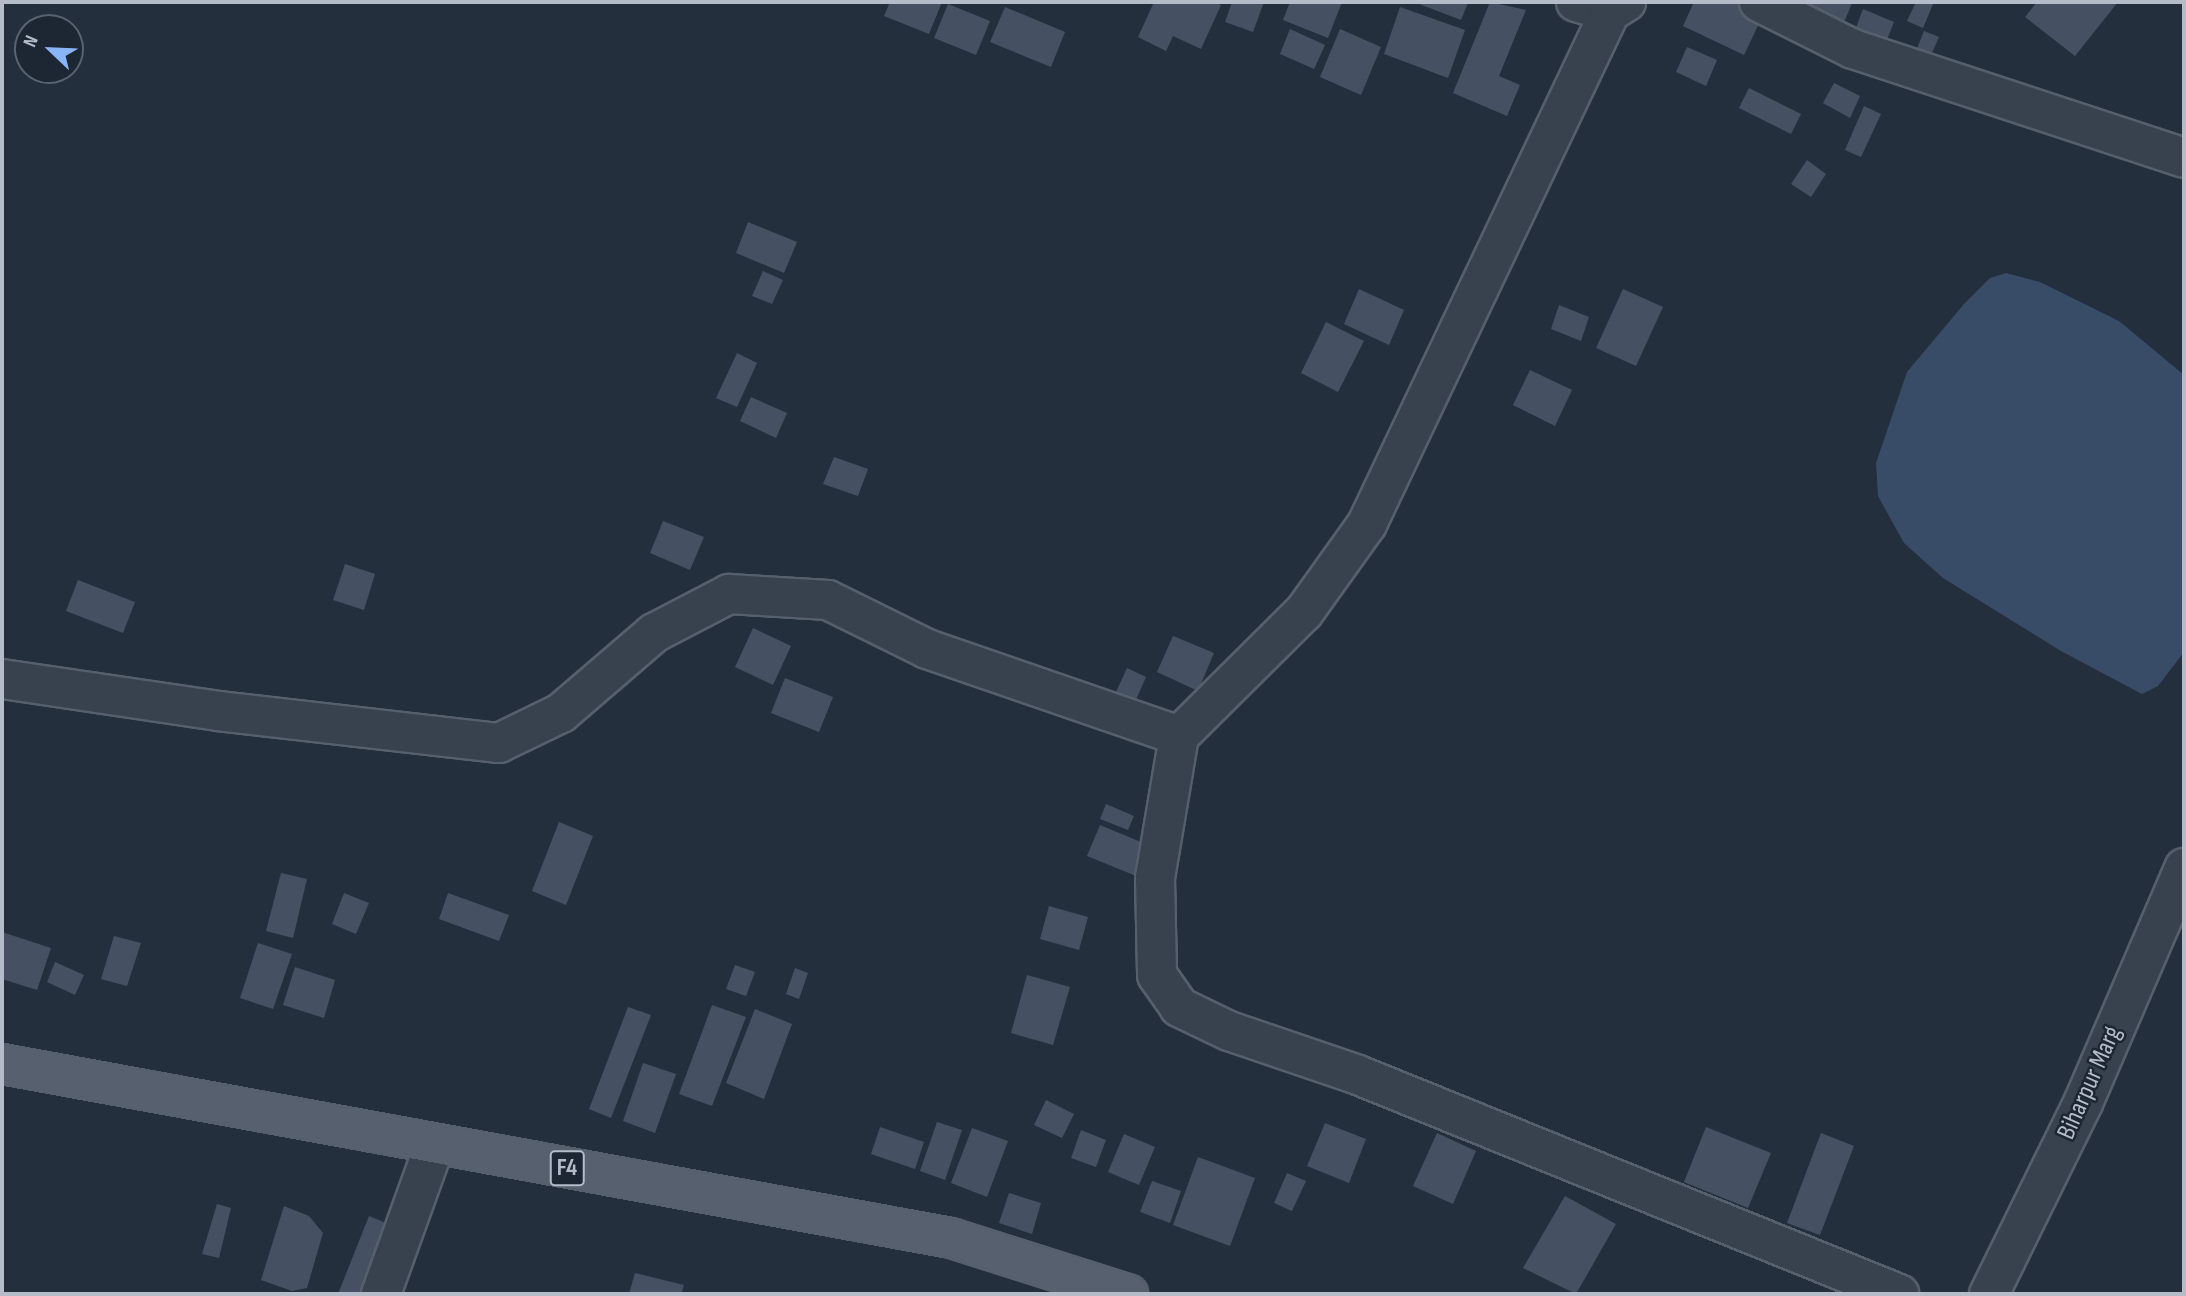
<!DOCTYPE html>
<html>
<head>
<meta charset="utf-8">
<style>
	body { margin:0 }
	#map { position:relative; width:2186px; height:1296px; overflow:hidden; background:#242f3e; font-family:"Sofia Sans Condensed",sans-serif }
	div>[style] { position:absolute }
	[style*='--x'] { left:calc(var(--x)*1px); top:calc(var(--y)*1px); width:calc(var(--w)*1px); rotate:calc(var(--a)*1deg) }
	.water>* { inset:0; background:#394c67 }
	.building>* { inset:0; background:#455162 }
	.roads { filter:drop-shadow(2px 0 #565f6c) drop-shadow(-2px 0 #565f6c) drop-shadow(0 2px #565f6c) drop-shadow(0 -2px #565f6c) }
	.minor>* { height:38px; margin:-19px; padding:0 19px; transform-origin:19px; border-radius:19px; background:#38414e }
	.primary>* { height:38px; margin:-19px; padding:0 19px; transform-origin:19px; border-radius:19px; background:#56606e }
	span { translate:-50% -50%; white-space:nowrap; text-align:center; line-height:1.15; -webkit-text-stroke:5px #1d2633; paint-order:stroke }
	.shield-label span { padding:2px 5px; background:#1d2633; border:2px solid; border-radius:5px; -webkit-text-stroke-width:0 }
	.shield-label { font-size:24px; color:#b4bcc9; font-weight:700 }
	.street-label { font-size:26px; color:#b4bcc9 }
	.frame { position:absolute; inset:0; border:4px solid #b4bcc9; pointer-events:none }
	.north { position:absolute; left:14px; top:14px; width:70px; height:70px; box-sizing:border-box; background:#1d2633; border:2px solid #59626f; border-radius:50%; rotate:293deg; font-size:19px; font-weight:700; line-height:28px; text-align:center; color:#b4bcc9 }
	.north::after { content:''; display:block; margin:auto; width:24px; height:32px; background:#8ab4f8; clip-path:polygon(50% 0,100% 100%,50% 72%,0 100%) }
</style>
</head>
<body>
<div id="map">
	<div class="water">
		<div style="clip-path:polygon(2006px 273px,2040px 282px,2119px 321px,2184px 375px,2184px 652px,2158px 686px,2142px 694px,2061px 651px,1943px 578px,1904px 543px,1878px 496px,1876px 463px,1907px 372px,1964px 304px,1990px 278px)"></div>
	</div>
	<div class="building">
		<div style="clip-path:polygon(890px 2px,942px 2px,929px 34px,884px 16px)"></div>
		<div style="clip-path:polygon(1154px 2px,1213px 2px,1221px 5px,1201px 49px,1173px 36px,1166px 51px,1138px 37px)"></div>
		<div style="clip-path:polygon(1232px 2px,1264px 2px,1253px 32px,1225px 22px)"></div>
		<div style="clip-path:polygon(1290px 2px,1342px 2px,1328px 38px,1283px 20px)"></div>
		<div style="clip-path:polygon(1414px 2px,1466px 2px,1468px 3px,1461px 20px)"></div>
		<div style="clip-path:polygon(1490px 2px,1526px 10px,1499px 76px,1520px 85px,1507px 116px,1453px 93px)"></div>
		<div style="clip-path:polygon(1694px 2px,1735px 2px,1763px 15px,1744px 55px,1683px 26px)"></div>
		<div style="clip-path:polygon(1790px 2px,1849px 2px,1852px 3px,1843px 25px)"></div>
		<div style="clip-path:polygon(1916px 2px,1933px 4px,1923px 28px,1907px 21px)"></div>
		<div style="clip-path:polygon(2037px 2px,2118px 2px,2075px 56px,2025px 17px)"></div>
		<div style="clip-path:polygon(948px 4px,990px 21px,976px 55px,934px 38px)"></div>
		<div style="clip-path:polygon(1005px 7px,1065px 32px,1051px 67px,990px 42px)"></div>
		<div style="clip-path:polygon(1400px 7px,1465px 30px,1448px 78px,1384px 54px)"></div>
		<div style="clip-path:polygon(1863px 9px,1894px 22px,1885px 45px,1854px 33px)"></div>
		<div style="clip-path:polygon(1290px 29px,1325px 45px,1314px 69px,1280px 54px)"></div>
		<div style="clip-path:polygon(1340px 29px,1381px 47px,1361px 95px,1320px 77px)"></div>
		<div style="clip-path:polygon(1924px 31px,1939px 37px,1928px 62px,1914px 56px)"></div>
		<div style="clip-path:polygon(1687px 47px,1717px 60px,1706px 86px,1676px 72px)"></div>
		<div style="clip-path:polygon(1834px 83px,1860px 96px,1850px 118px,1823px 103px)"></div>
		<div style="clip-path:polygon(1749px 88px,1801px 114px,1791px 134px,1739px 108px)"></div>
		<div style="clip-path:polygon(1864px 106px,1881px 114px,1861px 157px,1845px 150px)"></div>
		<div style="clip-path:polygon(1807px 160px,1826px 174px,1811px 197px,1791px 184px)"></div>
		<div style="clip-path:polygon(748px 222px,797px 242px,784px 273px,736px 253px)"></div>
		<div style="clip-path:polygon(763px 271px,783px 280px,772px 304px,752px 296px)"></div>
		<div style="clip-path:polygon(1359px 289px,1404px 310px,1389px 345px,1344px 324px)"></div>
		<div style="clip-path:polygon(1623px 289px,1663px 307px,1636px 366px,1596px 348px)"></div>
		<div style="clip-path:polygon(1559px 305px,1589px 317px,1581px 341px,1551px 329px)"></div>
		<div style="clip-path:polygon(1326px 322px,1364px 341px,1338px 392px,1301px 373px)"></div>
		<div style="clip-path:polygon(737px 353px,757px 363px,737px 407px,716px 398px)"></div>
		<div style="clip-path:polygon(1530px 370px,1572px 390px,1555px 426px,1513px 405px)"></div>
		<div style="clip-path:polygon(751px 397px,787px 413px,776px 438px,740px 421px)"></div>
		<div style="clip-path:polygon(834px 457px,868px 469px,858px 496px,823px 484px)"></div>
		<div style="clip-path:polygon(663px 521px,704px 537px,690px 570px,650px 553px)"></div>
		<div style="clip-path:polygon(345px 564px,375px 574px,364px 610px,333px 600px)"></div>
		<div style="clip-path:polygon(78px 580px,135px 602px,123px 633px,66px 611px)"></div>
		<div style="clip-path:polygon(753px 628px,791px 646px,773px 685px,735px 667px)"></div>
		<div style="clip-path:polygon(1173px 636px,1214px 653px,1198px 691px,1157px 672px)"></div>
		<div style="clip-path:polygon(1127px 668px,1146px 677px,1132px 709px,1112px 701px)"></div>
		<div style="clip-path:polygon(785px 678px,833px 697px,819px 732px,771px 713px)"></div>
		<div style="clip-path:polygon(1106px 804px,1134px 816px,1128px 830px,1100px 819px)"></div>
		<div style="clip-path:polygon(559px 822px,593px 836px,566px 905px,532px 891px)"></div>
		<div style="clip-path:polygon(1100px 825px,1153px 847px,1141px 878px,1087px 856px)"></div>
		<div style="clip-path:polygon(281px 873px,307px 879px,293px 938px,266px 931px)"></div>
		<div style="clip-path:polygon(344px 893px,369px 903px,356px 934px,332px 924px)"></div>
		<div style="clip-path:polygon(448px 893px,509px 915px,499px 941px,439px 919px)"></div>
		<div style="clip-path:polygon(1049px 906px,1088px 917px,1079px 950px,1040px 939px)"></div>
		<div style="clip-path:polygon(2px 932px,51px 948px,37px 990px,2px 979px)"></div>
		<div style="clip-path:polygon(114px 936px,141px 943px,127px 986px,101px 979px)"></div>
		<div style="clip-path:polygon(258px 943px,292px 954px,273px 1009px,240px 998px)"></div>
		<div style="clip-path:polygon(55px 962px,84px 975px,75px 995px,47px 982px)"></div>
		<div style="clip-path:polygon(735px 965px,755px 972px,746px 996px,726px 989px)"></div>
		<div style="clip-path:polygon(295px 967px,335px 980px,324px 1018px,283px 1005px)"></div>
		<div style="clip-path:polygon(795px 968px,808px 973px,799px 999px,786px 994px)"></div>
		<div style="clip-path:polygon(1027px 975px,1070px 987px,1053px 1045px,1011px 1033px)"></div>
		<div style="clip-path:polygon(712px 1005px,746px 1017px,712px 1106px,679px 1094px)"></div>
		<div style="clip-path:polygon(628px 1007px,651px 1015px,611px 1118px,589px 1109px)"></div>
		<div style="clip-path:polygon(755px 1009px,792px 1024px,764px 1099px,726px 1083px)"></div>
		<div style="clip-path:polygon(643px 1063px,676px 1074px,655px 1133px,623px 1121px)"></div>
		<div style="clip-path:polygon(1046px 1100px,1074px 1114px,1062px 1138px,1034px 1125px)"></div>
		<div style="clip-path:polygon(937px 1122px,962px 1130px,945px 1180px,920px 1171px)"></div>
		<div style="clip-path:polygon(1325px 1123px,1366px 1139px,1349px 1183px,1307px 1166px)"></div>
		<div style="clip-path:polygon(880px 1127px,924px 1142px,915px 1169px,871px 1154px)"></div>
		<div style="clip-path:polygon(1706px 1127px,1771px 1153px,1748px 1208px,1684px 1182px)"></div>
		<div style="clip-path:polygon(972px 1128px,1008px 1141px,987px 1197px,951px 1183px)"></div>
		<div style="clip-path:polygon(1081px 1130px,1106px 1140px,1096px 1167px,1071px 1158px)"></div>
		<div style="clip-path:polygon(1437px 1133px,1476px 1151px,1453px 1204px,1413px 1186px)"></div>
		<div style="clip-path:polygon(1821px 1133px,1854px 1146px,1820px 1235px,1787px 1223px)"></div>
		<div style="clip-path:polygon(1124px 1134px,1155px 1147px,1139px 1185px,1108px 1172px)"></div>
		<div style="clip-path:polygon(1198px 1157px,1255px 1178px,1230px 1246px,1173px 1225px)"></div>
		<div style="clip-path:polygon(1287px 1173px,1306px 1181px,1292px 1211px,1274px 1203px)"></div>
		<div style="clip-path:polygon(1152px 1181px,1181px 1191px,1170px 1223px,1140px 1212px)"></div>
		<div style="clip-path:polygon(1009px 1193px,1041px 1203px,1032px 1234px,999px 1223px)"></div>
		<div style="clip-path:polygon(1565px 1196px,1616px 1224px,1576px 1294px,1523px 1268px)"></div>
		<div style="clip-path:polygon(217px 1204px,231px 1208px,219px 1258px,202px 1254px)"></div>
		<div style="clip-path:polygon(284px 1206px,309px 1216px,323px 1233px,307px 1288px,292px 1291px,261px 1280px)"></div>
		<div style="clip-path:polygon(369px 1216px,398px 1228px,372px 1294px,338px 1294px)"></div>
		<div style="clip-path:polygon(635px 1273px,684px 1285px,681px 1294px,629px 1294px)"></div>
	</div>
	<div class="roads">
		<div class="minor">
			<div style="--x:1576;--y:2;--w:35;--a:16"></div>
			<div style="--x:1759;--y:2;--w:105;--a:26.6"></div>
			<div style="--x:1853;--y:49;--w:348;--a:18.2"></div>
			<div style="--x:2;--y:679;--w:218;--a:8.4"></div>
			<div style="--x:218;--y:711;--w:283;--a:6.5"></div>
			<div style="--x:499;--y:743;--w:69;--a:-25.8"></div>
			<div style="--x:561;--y:713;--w:123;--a:-40.7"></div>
			<div style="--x:654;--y:633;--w:85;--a:-27.5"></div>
			<div style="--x:729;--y:594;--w:99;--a:3.5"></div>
			<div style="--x:828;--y:600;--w:110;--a:26.3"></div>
			<div style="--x:927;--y:649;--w:267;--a:19"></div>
			<div style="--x:1179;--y:736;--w:144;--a:99.6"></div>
			<div style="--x:1155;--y:878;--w:97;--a:88.8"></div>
			<div style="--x:1157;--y:975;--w:39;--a:55"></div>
			<div style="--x:1179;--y:1007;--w:55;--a:25.6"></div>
			<div style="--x:1229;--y:1031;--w:136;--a:18.8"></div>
			<div style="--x:1358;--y:1075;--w:584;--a:22.04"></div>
			<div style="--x:1179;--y:736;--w:176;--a:-44.8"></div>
			<div style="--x:1304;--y:612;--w:108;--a:-54.4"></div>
			<div style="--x:1367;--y:524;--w:567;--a:-64.61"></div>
			<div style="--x:1610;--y:12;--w:19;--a:-32"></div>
			<div style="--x:381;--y:1294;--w:159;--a:-70.2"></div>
			<div style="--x:1989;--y:1294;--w:213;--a:-63.8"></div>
			<div style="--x:2083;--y:1103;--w:256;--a:-66.7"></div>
		</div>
		<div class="primary">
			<div style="--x:2;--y:1064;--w:965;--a:10.39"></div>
			<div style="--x:951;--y:1238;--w:186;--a:17.6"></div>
		</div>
	</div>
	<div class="shield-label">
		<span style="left:567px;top:1168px">F4</span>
	</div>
	<div class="street-label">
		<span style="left:2090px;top:1083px;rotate:-66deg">Biharpur Marg</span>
	</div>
	<div class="frame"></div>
	<div class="north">N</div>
</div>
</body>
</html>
